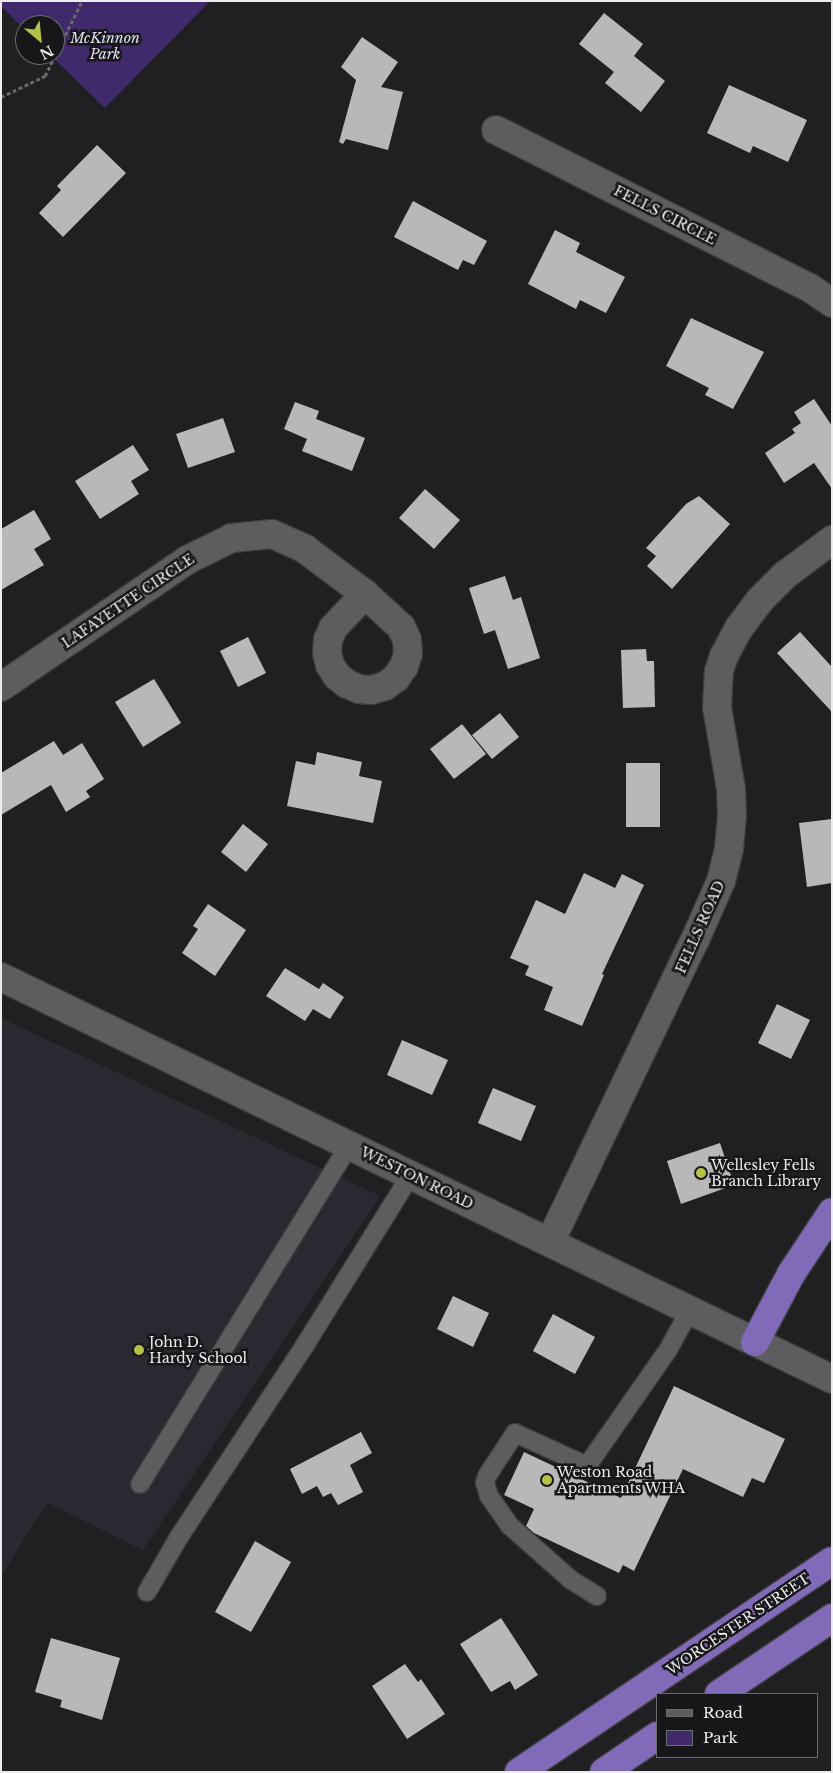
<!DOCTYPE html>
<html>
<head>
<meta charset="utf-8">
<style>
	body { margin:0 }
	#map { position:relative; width:833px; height:1773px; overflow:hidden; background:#202022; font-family:"Libre Baskerville",serif }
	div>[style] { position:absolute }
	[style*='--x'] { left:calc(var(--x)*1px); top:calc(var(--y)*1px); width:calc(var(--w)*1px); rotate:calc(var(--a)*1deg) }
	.built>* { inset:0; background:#2a2830 }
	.green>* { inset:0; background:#402a6c }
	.building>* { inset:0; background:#b8b7ba }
	.path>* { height:3px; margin-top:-1.5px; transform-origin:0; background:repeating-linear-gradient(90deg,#68686a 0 4px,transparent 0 6.5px) }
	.roads { filter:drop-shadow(1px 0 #3c3c3d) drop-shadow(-1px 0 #3c3c3d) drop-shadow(0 1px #3c3c3d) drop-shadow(0 -1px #3c3c3d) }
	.service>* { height:18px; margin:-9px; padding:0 9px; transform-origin:9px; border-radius:9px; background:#5d5c5f }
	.minor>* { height:28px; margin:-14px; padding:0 14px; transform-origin:14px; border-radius:14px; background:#5d5c5f }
	.secondary>* { height:28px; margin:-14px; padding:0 14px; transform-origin:14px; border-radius:14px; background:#5d5c5f }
	.trunk>* { height:28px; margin:-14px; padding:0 14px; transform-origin:14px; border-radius:14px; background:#816ab8 }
	.dots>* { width:14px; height:14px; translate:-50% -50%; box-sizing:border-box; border:2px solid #171719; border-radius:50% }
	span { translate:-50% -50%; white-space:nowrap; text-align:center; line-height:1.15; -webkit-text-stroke:5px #171719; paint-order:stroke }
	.park-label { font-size:14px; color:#e2ddf4; font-style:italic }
	.street-label { font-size:14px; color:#ecebed }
	.poi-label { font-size:14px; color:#ecebed }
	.left { translate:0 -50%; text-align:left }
	.frame { position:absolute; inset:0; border:2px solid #ecebed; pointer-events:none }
	.legend { position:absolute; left:656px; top:1693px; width:162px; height:65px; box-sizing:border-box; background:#171719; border:1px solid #6c6c6e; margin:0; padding:6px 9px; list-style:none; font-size:15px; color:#ecebed }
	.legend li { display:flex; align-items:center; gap:10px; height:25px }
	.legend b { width:25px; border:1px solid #6c6c6e }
	.north { position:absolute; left:15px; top:15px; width:50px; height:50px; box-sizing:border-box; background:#171719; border:1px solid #6c6c6e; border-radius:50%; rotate:152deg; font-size:14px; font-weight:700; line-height:20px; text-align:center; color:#ecebed }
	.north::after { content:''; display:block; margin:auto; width:18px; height:22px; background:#b4c24a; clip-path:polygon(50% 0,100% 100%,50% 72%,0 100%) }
</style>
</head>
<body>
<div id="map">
	<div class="built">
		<div style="clip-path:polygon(1px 1018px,380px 1196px,143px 1550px,47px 1503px,1px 1576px)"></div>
	</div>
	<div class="green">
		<div style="clip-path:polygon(1px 1px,210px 1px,105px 108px,50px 55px,55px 55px,55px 25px,25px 25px,25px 30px,1px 6px)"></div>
	</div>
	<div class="building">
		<div style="clip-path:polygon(604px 13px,643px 44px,634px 56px,665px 81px,641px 112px,605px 83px,614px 72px,579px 44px)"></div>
		<div style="clip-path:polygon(362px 37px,398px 62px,381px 87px,403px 92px,388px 150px,346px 139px,343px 144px,339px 142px,356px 80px,341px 67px)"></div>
		<div style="clip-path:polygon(729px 85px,807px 120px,788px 162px,753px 146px,750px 153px,707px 133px)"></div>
		<div style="clip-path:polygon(97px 145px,126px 173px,63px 237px,39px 213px,61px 190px,57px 186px)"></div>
		<div style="clip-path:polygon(413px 201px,487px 241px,474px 265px,463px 260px,458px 270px,394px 237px)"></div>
		<div style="clip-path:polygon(555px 230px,580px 243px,576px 252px,625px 277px,606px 313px,580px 300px,576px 309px,528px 284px)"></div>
		<div style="clip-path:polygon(691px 318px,764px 352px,733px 409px,705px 395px,709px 388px,666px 366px)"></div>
		<div style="clip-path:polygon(814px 399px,832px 426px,832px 489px,814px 463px,784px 483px,765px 453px,795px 433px,792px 429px,801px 423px,794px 412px)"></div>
		<div style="clip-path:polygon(295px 402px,319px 411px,316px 419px,365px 438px,352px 471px,302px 451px,307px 439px,284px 429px)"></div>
		<div style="clip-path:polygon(223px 418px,235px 452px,188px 468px,176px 434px)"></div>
		<div style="clip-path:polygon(133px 445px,149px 470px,131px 481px,139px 494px,100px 519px,75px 481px)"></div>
		<div style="clip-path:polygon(425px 489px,460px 520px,434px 549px,399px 518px)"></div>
		<div style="clip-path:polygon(699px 496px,730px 524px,672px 589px,647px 566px,656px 556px,646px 548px,686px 504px)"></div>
		<div style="clip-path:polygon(34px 510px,51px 539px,34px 549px,44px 565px,1px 590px,1px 529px)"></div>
		<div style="clip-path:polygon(505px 576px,513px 600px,521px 597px,540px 658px,508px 669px,495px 630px,484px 634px,469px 588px)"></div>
		<div style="clip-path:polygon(800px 632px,832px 667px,832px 712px,777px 653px)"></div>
		<div style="clip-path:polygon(248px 637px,266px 673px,238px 687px,220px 651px)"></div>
		<div style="clip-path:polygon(646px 649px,647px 661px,654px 661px,655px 707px,623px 708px,621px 650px)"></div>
		<div style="clip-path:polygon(154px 679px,181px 723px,143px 747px,115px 702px)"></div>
		<div style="clip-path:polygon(500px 713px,519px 737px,492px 759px,472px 735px)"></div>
		<div style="clip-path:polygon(462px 724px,486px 754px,454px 779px,430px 749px)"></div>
		<div style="clip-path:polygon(54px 741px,63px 755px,82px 743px,104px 779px,86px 791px,90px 797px,66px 812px,51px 785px,1px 815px,1px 773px)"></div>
		<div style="clip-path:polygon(317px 752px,362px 762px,359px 776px,382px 781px,373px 823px,287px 806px,296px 761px,315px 765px)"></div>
		<div style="clip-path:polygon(626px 763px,660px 763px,660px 827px,626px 827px)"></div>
		<div style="clip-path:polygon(832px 819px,832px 883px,807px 887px,799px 823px)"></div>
		<div style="clip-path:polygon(243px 824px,268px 844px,246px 872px,221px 852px)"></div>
		<div style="clip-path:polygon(584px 873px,615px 888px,622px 874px,644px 885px,602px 974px,604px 975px,582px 1026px,544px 1010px,553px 987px,525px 975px,529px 966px,510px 958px,536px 900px,565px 914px)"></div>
		<div style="clip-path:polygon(208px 904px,246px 930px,215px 976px,182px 953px,198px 929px,193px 926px)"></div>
		<div style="clip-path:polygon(285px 968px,319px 989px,323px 983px,344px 997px,330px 1019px,313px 1009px,305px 1021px,266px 996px)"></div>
		<div style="clip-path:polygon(777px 1004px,810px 1020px,791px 1059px,758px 1043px)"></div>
		<div style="clip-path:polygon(402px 1040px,448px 1060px,432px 1095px,387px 1075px)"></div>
		<div style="clip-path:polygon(493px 1088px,536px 1106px,521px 1141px,478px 1123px)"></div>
		<div style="clip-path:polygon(720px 1143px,734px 1185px,681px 1204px,667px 1161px)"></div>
		<div style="clip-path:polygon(453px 1296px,489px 1313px,473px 1347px,437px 1329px)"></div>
		<div style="clip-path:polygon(553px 1314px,595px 1337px,575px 1374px,533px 1351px)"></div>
		<div style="clip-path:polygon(674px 1386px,785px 1439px,764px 1483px,752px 1478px,743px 1497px,683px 1469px,634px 1571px,623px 1565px,619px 1573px,534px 1533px,526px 1526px,534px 1509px,504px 1495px,524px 1452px,621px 1498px)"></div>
		<div style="clip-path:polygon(361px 1432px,372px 1453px,350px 1465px,363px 1492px,338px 1505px,331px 1493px,323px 1497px,317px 1486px,302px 1494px,290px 1469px)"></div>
		<div style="clip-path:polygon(255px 1541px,291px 1562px,251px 1632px,215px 1612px)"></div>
		<div style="clip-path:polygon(501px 1618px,538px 1675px,515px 1690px,510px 1681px,491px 1692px,460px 1644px)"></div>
		<div style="clip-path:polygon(51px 1638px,120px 1658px,102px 1720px,60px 1707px,62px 1700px,35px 1692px)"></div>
		<div style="clip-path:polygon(405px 1664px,418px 1682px,421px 1679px,445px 1714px,407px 1739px,372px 1686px)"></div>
	</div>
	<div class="path">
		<div style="--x:1;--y:97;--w:49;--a:-25.5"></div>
		<div style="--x:45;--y:76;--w:84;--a:-63.7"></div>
	</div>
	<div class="roads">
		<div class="service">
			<div style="--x:140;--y:1484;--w:398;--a:-58.3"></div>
			<div style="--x:147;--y:1592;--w:64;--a:-59.8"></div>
			<div style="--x:179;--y:1537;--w:230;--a:-56.7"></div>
			<div style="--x:305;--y:1345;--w:200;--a:-58.1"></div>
			<div style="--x:597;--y:1596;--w:32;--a:-148"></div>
			<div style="--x:570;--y:1579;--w:80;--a:-138.5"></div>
			<div style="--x:510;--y:1526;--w:37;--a:-125"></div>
			<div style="--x:489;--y:1496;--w:14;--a:-107"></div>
			<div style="--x:485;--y:1483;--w:7;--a:-74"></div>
			<div style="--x:487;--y:1476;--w:51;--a:-56.9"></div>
			<div style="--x:515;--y:1433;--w:79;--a:24.6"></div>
			<div style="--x:587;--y:1466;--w:141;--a:-55.1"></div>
			<div style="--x:668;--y:1350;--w:46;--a:-61.2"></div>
		</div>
		<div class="minor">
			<div style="--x:496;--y:130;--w:352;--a:26.7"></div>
			<div style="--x:810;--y:288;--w:27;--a:34"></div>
			<div style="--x:1;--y:687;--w:225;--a:-34.3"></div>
			<div style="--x:187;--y:560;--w:50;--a:-26.1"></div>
			<div style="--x:232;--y:538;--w:40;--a:-5.7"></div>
			<div style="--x:272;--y:534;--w:36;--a:24"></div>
			<div style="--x:305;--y:549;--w:75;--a:36.9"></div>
			<div style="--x:365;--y:594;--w:49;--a:42.5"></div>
			<div style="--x:401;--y:627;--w:14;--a:65"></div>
			<div style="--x:407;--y:640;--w:14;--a:86"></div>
			<div style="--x:408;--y:654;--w:13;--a:108"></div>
			<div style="--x:404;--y:666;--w:14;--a:124"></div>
			<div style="--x:396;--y:678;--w:14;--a:144"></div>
			<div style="--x:385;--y:686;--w:15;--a:164"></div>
			<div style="--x:371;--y:690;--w:12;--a:-175"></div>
			<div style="--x:359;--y:689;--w:13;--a:-157"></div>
			<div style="--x:347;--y:684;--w:13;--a:-141"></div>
			<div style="--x:337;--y:676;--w:13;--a:-122"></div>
			<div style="--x:330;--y:665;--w:12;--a:-104"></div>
			<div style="--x:327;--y:653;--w:13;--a:-86"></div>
			<div style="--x:328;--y:640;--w:13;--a:-67"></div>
			<div style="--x:333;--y:628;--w:47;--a:-46.7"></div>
			<div style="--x:550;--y:1242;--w:335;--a:-64.4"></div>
			<div style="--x:695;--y:940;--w:64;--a:-66.2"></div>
			<div style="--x:721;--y:881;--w:33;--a:-76"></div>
			<div style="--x:729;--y:849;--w:32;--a:-85"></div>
			<div style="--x:732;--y:817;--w:28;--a:-92"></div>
			<div style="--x:731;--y:789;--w:83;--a:-99.7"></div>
			<div style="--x:717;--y:707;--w:36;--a:-87"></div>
			<div style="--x:719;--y:671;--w:16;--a:-72"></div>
			<div style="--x:724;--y:656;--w:32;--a:-62"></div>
			<div style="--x:739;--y:628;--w:35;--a:-53"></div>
			<div style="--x:760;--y:600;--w:35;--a:-45"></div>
			<div style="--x:785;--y:575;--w:59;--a:-36.7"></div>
		</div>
		<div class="secondary">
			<div style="--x:1;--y:977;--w:923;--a:25.82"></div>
		</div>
		<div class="trunk">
			<div style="--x:755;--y:1342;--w:77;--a:-62.1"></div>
			<div style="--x:791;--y:1274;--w:74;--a:-56.5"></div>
			<div style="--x:719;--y:1694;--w:136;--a:-33.9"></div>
			<div style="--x:519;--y:1772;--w:377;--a:-34"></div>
			<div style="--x:604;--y:1772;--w:64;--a:-34.2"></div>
		</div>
	</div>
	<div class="dots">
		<div style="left:701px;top:1173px;background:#b4c24a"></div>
		<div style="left:139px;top:1350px;background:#b4c24a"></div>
		<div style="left:547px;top:1480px;background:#b4c24a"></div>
	</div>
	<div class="park-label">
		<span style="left:105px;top:46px">McKinnon<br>Park</span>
	</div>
	<div class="street-label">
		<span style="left:665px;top:215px;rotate:27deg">FELLS CIRCLE</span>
		<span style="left:128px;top:601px;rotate:-34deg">LAFAYETTE CIRCLE</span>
		<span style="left:700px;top:927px;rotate:-66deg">FELLS ROAD</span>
		<span style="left:417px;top:1178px;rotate:26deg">WESTON ROAD</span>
		<span style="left:738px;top:1624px;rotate:-34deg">WORCESTER STREET</span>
	</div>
	<div class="poi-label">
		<span class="left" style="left:711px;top:1173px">Wellesley Fells<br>Branch Library</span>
		<span class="left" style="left:149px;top:1350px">John D.<br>Hardy School</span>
		<span class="left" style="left:557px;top:1480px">Weston Road<br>Apartments WHA</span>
	</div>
	<div class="frame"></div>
	<ul class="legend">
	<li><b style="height:6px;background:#5d5c5f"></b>Road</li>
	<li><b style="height:14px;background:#402a6c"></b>Park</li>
	</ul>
	<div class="north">N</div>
</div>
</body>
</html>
